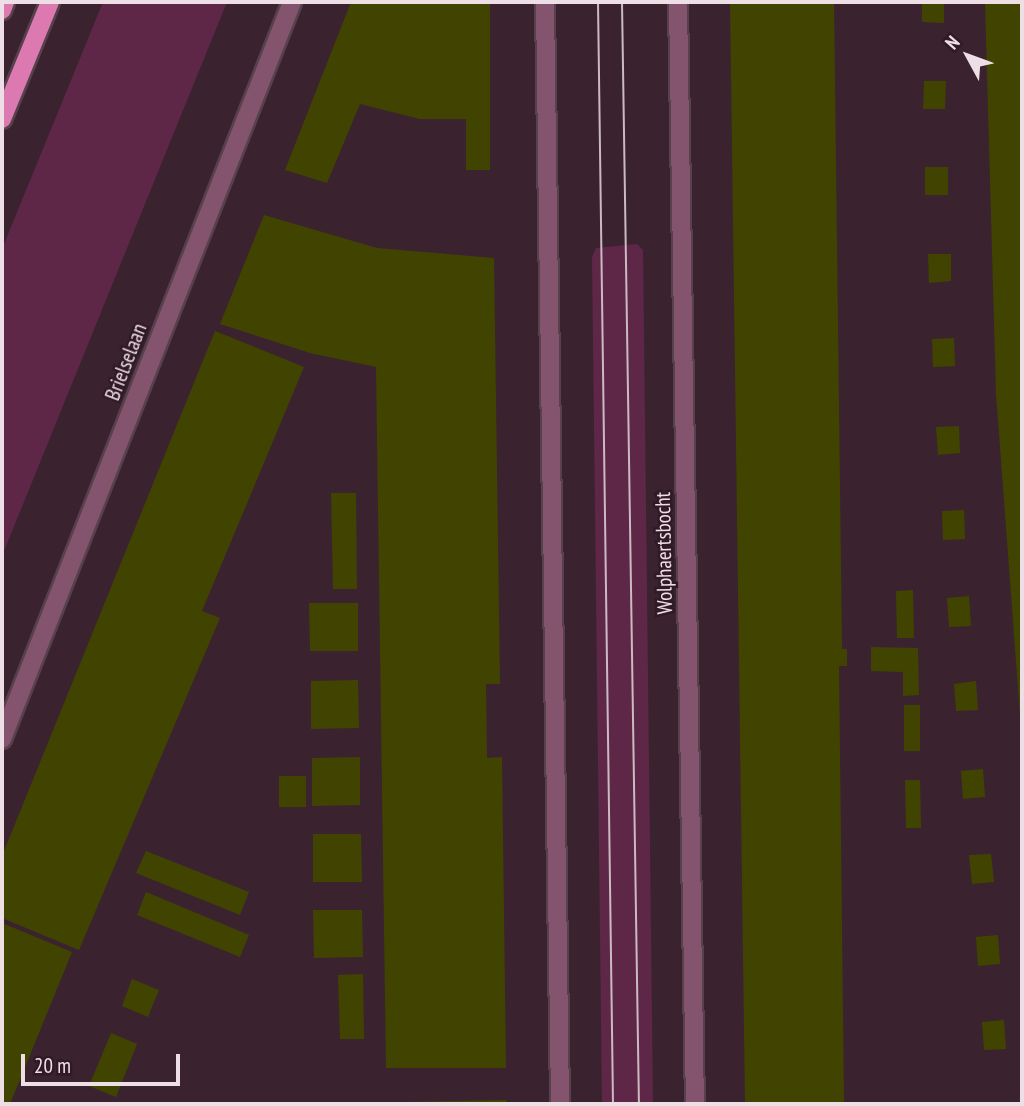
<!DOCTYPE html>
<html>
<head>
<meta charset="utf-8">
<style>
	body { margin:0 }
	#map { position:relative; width:1024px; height:1106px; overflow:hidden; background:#3a232f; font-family:"PT Sans Narrow",sans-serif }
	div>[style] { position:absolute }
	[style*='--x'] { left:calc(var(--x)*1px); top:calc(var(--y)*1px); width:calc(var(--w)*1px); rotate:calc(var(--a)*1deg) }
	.green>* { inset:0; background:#5e2747 }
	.building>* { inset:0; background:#414401 }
	.roads { filter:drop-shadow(2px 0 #57414c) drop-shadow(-2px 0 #57414c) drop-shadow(0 2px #57414c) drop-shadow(0 -2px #57414c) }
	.minor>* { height:18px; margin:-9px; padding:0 9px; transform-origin:9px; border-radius:9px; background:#84546e }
	.major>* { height:18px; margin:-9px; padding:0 9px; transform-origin:9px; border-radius:9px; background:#db79b0 }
	.tram>* { height:2px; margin:-1px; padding:0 1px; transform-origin:1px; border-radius:1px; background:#cbbac3 }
	span { translate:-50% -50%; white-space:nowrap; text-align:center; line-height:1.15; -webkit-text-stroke:5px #2f1a25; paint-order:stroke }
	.street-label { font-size:21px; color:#eedee6 }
	.frame { position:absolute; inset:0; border:4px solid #eedee6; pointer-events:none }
	.north { position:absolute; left:933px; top:21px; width:70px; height:70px; -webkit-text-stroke:5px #2f1a25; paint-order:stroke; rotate:311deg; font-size:19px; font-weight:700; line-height:28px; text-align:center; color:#eedee6 }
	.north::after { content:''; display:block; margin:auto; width:24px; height:32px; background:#eedee6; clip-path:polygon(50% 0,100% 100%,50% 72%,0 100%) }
	.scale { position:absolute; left:21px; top:1054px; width:159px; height:32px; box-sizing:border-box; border:4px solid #eedee6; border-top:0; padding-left:9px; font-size:21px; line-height:24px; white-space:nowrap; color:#eedee6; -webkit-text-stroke:5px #2f1a25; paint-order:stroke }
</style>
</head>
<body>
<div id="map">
	<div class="green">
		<div style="clip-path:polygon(103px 2px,227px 2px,2px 556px,2px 249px)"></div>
		<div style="clip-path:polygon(637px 244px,643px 250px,653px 1104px,602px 1104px,592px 257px,596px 248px)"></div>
	</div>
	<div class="building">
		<div style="clip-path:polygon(351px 2px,490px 2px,490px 170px,466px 170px,466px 119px,420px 119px,360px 104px,327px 183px,285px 170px)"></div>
		<div style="clip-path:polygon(730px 2px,834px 2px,842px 649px,847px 649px,847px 666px,839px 666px,844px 1104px,745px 1104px)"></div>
		<div style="clip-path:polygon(922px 2px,944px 2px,944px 23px,922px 22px)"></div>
		<div style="clip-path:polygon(985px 2px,1022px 2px,1022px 742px,996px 393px)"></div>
		<div style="clip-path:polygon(924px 81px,946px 81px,945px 109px,923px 109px)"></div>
		<div style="clip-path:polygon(925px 167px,948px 167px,948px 195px,925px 195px)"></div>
		<div style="clip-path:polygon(264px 215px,377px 248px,494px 258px,500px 684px,486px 684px,487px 758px,502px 757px,506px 1068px,386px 1068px,376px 367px,310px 353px,220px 324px)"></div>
		<div style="clip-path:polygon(928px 254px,951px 254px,951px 281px,929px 283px)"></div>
		<div style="clip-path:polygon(215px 331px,304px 367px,202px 611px,220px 618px,79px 950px,2px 918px,2px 856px)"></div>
		<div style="clip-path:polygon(954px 338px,955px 366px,933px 367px,932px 339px)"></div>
		<div style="clip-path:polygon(959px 426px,960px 453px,938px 455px,936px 427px)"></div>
		<div style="clip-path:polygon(331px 493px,356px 493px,357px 589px,333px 589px)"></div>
		<div style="clip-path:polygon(964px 510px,965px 539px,943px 540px,942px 511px)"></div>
		<div style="clip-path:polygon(913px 590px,914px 638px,897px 638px,896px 591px)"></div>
		<div style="clip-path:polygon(969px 596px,971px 626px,949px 627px,947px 598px)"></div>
		<div style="clip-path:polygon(309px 603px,358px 603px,358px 651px,310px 651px)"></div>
		<div style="clip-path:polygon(871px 647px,918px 648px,919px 695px,903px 696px,903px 672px,871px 671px)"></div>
		<div style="clip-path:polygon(358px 680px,359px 728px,311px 729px,311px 681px)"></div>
		<div style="clip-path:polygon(976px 681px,978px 710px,956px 711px,954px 684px)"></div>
		<div style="clip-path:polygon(904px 705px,920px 705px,920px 751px,904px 751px)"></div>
		<div style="clip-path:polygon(360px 757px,360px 805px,312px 806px,312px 758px)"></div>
		<div style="clip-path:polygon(983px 769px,985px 797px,963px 799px,961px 771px)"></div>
		<div style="clip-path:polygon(279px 776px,306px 776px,306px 807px,279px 807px)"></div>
		<div style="clip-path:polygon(905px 780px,920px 780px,921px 828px,906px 828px)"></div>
		<div style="clip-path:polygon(313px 834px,361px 834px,362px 882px,313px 882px)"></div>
		<div style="clip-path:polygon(146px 851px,249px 892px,240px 915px,136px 873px)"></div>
		<div style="clip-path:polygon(991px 854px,994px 882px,972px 884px,969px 855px)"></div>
		<div style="clip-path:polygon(146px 892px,249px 935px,240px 957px,137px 915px)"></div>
		<div style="clip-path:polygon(313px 910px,362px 910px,363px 957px,314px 958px)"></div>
		<div style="clip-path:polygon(2px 923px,72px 952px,10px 1104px,2px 1104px)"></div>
		<div style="clip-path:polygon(998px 935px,1000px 964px,978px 966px,976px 937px)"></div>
		<div style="clip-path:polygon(363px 974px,364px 1039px,340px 1039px,338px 975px)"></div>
		<div style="clip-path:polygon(132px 979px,159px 990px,148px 1017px,122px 1006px)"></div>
		<div style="clip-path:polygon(1004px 1020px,1006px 1049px,984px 1050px,982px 1022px)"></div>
		<div style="clip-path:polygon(111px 1033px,137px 1044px,116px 1097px,89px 1086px)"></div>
		<div style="clip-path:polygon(506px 1100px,507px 1104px,405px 1104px,405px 1102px)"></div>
	</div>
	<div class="roads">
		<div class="minor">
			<div style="--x:545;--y:2;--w:1102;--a:89.22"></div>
			<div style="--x:678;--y:2;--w:1102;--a:89.12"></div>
			<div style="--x:2;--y:739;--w:792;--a:-68.52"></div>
		</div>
		<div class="major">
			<div style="--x:2;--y:10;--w:9;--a:-69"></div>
			<div style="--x:2;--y:119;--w:126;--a:-67.7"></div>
		</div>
	</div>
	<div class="tram">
		<div style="--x:598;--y:2;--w:1102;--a:89.22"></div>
		<div style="--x:622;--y:2;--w:1102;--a:89.12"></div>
	</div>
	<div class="street-label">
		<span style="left:126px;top:362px;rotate:-69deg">Brielselaan</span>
		<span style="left:664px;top:553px;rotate:-91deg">Wolphaertsbocht</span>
	</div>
	<div class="frame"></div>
	<div class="north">N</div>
	<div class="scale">20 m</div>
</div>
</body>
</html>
